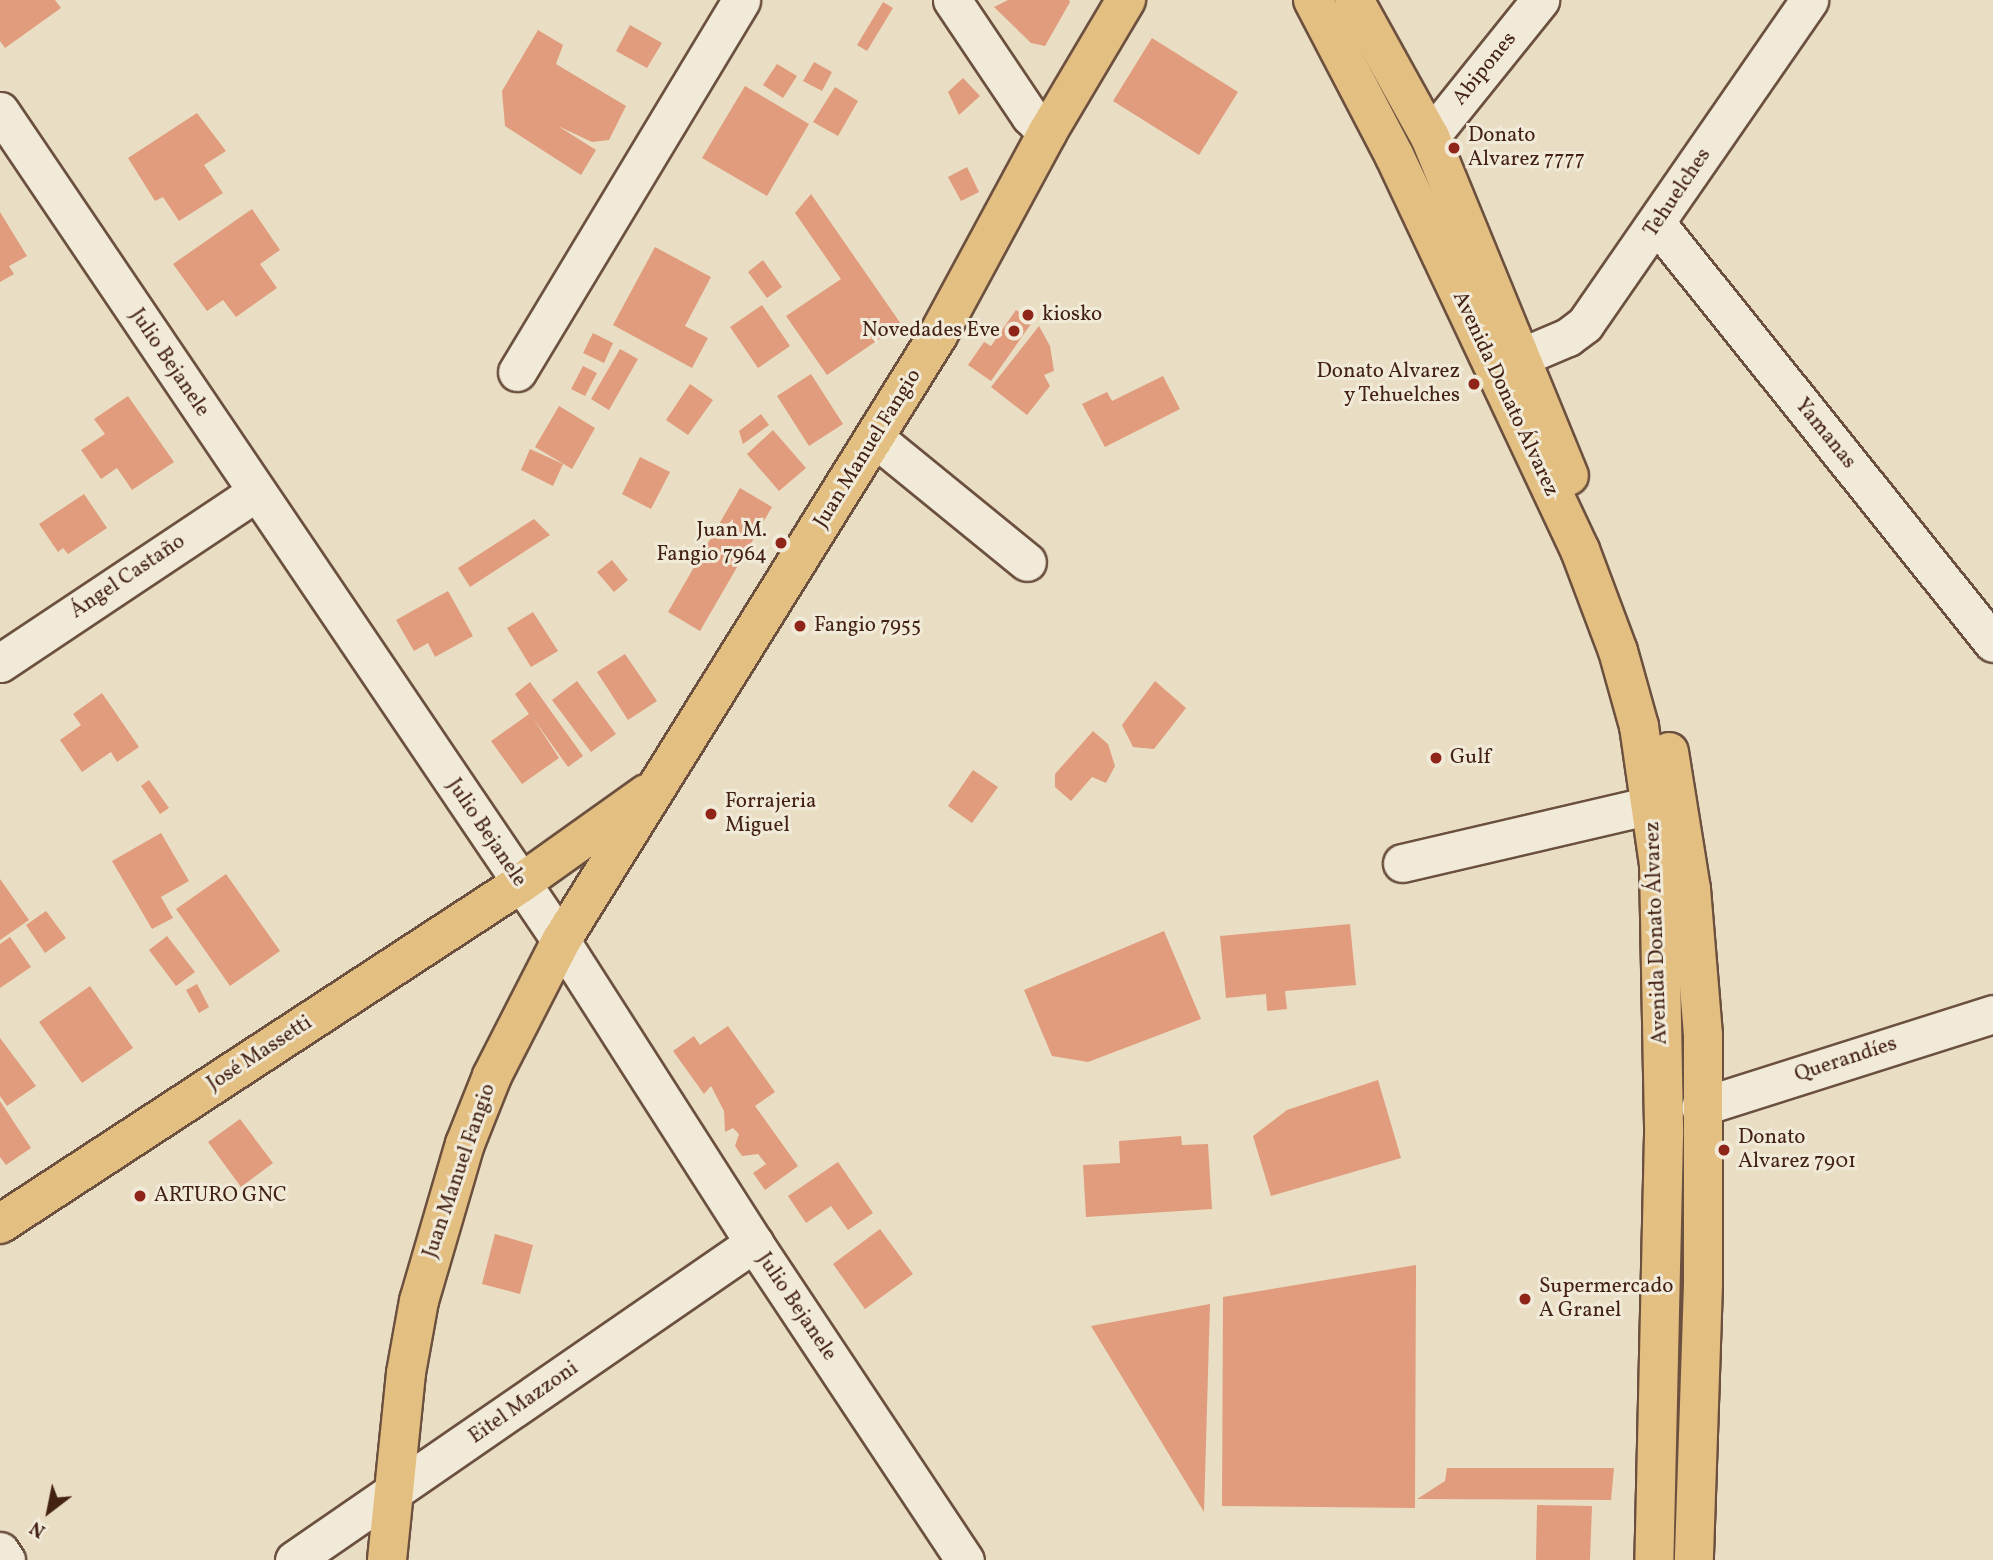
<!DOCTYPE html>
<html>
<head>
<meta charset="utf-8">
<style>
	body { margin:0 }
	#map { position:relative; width:1993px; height:1560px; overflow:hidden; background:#e9dec4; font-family:Vollkorn,serif }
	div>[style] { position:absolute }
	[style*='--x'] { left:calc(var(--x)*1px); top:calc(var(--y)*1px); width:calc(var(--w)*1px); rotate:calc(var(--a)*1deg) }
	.building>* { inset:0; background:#e09c7d }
	.roads { filter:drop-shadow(2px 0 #6c503f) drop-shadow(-2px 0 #6c503f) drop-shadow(0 2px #6c503f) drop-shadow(0 -2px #6c503f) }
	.minor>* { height:37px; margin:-18.5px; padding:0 18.5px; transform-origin:18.5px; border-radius:18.5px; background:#f1ead9 }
	.major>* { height:38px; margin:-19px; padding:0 19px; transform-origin:19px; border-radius:19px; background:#e4bf82 }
	.dots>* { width:19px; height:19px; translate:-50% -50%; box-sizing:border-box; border:4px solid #f1ead9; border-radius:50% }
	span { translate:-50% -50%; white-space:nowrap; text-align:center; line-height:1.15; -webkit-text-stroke:6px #f1ead9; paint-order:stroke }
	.street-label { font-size:21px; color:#432113 }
	.poi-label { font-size:21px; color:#432113 }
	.left { translate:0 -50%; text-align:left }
	.right { translate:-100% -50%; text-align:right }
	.north { position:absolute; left:14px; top:1476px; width:70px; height:70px; -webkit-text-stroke:5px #f1ead9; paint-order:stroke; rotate:212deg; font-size:19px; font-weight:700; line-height:28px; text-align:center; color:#432113 }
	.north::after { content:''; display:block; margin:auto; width:24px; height:32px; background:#432113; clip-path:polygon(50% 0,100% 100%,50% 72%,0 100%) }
</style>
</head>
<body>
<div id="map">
	<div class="building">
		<div style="clip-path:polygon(0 0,55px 0,61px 8px,5px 48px,0 41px)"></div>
		<div style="clip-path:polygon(1008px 0,1069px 0,1070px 2px,1045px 46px,1031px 43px,994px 7px)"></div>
		<div style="clip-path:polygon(883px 2px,893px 8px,867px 51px,857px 45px)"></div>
		<div style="clip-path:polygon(630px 25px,662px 43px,647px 68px,616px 51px)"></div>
		<div style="clip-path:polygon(538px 30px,563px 45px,556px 64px,626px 106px,609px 140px,592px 142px,558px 126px,596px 150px,581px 175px,505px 126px,502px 91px)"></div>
		<div style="clip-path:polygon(1152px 38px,1238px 92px,1199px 155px,1113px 101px)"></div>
		<div style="clip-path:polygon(814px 62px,832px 72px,822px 91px,803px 81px)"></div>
		<div style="clip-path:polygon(777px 64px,797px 76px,783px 98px,763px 85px)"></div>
		<div style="clip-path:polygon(963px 78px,980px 96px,959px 115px,948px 92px)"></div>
		<div style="clip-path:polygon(745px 86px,809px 124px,767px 196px,702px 158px)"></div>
		<div style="clip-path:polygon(835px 87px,858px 101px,838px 136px,813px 122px)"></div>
		<div style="clip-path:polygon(197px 113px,226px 151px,204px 165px,223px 193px,179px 221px,163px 197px,155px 201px,128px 158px)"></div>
		<div style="clip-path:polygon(967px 167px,979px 192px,961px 201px,948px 177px)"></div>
		<div style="clip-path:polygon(811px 194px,901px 324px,827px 375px,786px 316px,841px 279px,795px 213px)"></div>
		<div style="clip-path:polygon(252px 209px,280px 250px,260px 264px,277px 288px,236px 317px,223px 300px,207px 311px,173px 264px)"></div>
		<div style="clip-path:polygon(0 212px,27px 256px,9px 266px,14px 274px,0 282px)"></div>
		<div style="clip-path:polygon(655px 247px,711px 277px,685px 326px,708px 338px,692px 368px,613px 325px)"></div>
		<div style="clip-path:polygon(763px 260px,782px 287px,767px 298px,748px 272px)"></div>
		<div style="clip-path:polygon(762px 305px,790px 346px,758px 368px,730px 327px)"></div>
		<div style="clip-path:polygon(1016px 310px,1033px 321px,991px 381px,968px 365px,984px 342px,991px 346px)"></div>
		<div style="clip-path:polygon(1039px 326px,1050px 346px,1054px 371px,1044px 375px,1050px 386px,1027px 415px,991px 387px)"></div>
		<div style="clip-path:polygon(593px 333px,613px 343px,604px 363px,583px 353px)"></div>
		<div style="clip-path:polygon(620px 349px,638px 359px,609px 410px,591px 399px)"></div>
		<div style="clip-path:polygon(583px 366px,597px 373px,585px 396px,571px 389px)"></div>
		<div style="clip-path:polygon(811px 374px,843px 424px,809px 446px,777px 396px)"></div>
		<div style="clip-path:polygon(1163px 376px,1180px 409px,1105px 447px,1082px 404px,1107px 392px,1112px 401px)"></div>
		<div style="clip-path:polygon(690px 384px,713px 400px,688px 435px,666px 420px)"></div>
		<div style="clip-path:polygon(128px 396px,174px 462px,132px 490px,117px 468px,101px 479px,81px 450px,105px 434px,94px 419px)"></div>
		<div style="clip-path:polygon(559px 406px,595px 428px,572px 469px,535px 447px)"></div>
		<div style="clip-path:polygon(761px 414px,769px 425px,743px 444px,739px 431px)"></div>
		<div style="clip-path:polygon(773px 430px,806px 468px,779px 491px,747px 454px)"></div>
		<div style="clip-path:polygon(530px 449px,563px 464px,553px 486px,521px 470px)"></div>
		<div style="clip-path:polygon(640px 457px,670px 472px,651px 509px,622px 494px)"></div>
		<div style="clip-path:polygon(740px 488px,772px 507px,700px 631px,668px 612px)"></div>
		<div style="clip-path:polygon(84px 494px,107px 528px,68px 554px,63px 548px,58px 552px,39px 524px)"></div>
		<div style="clip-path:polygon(534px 519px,550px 535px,470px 587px,458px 568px)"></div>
		<div style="clip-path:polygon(612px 560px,628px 580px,614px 592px,597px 572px)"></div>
		<div style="clip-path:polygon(448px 591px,473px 636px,435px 657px,428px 643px,414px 651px,396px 620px)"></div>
		<div style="clip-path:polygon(533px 612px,558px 651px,531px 667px,507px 628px)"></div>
		<div style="clip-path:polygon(625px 654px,657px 701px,628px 720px,597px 672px)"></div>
		<div style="clip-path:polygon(577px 681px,616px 734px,591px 752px,552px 700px)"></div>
		<div style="clip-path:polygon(1155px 681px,1186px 708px,1154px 749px,1133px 747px,1122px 725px)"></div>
		<div style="clip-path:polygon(530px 682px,583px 756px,568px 767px,533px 718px,559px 758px,522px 784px,491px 741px,529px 714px,515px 694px)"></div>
		<div style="clip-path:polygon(102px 693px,139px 747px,117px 762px,111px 752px,82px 772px,60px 740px,81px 725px,73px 714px)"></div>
		<div style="clip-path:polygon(1093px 731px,1108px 744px,1115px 766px,1106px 783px,1092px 777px,1071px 801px,1055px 787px,1055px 774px)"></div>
		<div style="clip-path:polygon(973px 770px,998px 787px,972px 823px,948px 806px)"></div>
		<div style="clip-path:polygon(149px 780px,169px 808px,160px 814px,141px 786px)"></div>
		<div style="clip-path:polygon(161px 833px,189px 881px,161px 897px,173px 918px,152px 929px,112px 861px)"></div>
		<div style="clip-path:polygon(226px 874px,280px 951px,230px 986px,176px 909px)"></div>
		<div style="clip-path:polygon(0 879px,29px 920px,0 940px)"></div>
		<div style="clip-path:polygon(46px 911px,66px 938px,45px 953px,26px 925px)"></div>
		<div style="clip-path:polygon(1350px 924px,1356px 985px,1285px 991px,1287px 1009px,1267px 1011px,1266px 994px,1226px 998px,1220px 936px)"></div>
		<div style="clip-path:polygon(1164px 931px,1201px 1019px,1088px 1062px,1052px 1056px,1024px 990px)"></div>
		<div style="clip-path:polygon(167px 936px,195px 972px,176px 986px,149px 950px)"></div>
		<div style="clip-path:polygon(10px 937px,31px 967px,0 988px,0 944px)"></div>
		<div style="clip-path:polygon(197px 984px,209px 1007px,199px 1013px,186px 990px)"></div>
		<div style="clip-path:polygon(90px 986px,133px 1048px,82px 1083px,39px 1022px)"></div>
		<div style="clip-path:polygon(728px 1026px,775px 1092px,755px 1106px,798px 1166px,765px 1190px,753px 1173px,766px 1164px,758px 1154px,742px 1156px,735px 1146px,739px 1134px,733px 1128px,725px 1132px,724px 1111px,711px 1086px,704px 1094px,673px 1051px,694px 1036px,700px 1045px)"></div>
		<div style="clip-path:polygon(0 1038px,36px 1086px,7px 1106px,0 1096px)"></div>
		<div style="clip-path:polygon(1378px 1080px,1401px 1158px,1271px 1196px,1253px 1136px,1287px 1110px)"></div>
		<div style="clip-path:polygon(0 1101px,31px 1148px,6px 1165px,0 1157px)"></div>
		<div style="clip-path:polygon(240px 1119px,273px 1163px,241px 1187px,208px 1142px)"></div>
		<div style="clip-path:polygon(1181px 1136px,1182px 1145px,1208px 1144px,1212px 1209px,1086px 1217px,1083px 1165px,1120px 1163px,1119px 1141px)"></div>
		<div style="clip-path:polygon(838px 1162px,873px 1213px,848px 1230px,831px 1206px,806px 1223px,788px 1196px)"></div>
		<div style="clip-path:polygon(880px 1229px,913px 1274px,865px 1309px,833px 1264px)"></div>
		<div style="clip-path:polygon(495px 1234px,533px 1245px,520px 1294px,482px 1284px)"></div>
		<div style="clip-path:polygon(1416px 1265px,1415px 1508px,1222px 1506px,1223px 1297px)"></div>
		<div style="clip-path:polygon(1210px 1304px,1204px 1512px,1091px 1326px)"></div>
		<div style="clip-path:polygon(1447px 1468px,1614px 1468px,1611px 1500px,1417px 1499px,1445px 1481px)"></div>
		<div style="clip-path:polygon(1537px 1505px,1592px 1506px,1590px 1560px,1536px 1560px)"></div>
	</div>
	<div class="roads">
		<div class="minor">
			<div style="--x:952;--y:0;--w:140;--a:56.1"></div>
			<div style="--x:1030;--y:116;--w:24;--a:45"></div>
			<div style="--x:0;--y:111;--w:1002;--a:55.95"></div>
			<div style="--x:561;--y:941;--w:358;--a:57.4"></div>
			<div style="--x:754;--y:1243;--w:381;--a:56.4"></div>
			<div style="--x:1430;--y:137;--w:176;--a:-51.2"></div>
			<div style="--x:1657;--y:224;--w:537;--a:51.27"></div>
			<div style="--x:1521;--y:357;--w:51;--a:-23.1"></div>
			<div style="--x:1568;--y:337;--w:21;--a:-37"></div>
			<div style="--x:1585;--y:324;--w:394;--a:-55.3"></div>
			<div style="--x:517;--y:372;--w:434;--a:-58.9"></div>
			<div style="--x:875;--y:438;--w:196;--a:39.2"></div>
			<div style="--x:0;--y:663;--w:308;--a:-33.7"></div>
			<div style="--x:1402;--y:863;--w:256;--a:-13.1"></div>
			<div style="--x:1700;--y:1107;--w:307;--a:-17.6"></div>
			<div style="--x:0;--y:1551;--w:11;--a:56"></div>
			<div style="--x:294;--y:1560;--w:559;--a:-34.57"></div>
		</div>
		<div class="major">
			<div style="--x:1313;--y:0;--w:177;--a:62.4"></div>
			<div style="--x:1395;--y:157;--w:434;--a:64.8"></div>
			<div style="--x:1580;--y:550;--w:108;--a:69.4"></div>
			<div style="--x:1618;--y:651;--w:78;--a:74.4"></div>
			<div style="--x:1639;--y:726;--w:140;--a:81.8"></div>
			<div style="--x:1659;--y:865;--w:270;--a:88.9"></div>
			<div style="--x:1664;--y:1135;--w:425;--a:91.3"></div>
			<div style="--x:1354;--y:0;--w:157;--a:61"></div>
			<div style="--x:1430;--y:137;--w:366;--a:67.7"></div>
			<div style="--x:1669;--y:752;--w:139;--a:80.9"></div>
			<div style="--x:1691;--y:889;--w:146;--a:85.3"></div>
			<div style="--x:1703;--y:1035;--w:249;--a:90"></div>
			<div style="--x:1703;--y:1284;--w:276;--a:91.9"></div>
			<div style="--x:0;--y:1224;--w:621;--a:-33.18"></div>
			<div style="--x:520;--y:884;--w:155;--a:-35.5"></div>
			<div style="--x:387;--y:1560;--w:188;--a:-84.2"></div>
			<div style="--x:406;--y:1373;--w:73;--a:-79.8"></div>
			<div style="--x:419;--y:1301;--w:164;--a:-73.7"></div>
			<div style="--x:465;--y:1144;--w:73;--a:-68.3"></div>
			<div style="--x:492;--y:1076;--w:152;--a:-62.9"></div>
			<div style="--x:561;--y:941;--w:714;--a:-58.11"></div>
			<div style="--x:938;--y:335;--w:230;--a:-61.6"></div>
			<div style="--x:1047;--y:133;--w:155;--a:-59.3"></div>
		</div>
	</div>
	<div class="dots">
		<div style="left:1454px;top:148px;background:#8f2418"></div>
		<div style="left:1028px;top:315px;background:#8f2418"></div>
		<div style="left:1014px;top:331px;background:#8f2418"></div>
		<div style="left:1474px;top:384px;background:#8f2418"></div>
		<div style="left:781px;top:543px;background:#8f2418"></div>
		<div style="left:800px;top:626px;background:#8f2418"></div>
		<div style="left:1436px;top:758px;background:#8f2418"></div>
		<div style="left:711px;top:814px;background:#8f2418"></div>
		<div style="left:1724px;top:1150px;background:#8f2418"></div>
		<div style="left:140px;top:1196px;background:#8f2418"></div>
		<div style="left:1525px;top:1299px;background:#8f2418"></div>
	</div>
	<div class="street-label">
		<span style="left:1485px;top:69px;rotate:-51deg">Abipones</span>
		<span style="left:1678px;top:193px;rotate:-56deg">Tehuelches</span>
		<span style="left:169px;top:363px;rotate:56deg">Julio Bejanele</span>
		<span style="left:1505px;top:394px;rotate:65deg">Avenida Donato Álvarez</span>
		<span style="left:1825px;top:434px;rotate:51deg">Yamanas</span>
		<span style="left:868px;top:449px;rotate:-58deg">Juan Manuel Fangio</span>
		<span style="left:128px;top:577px;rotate:-34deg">Ángel Castaño</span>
		<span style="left:486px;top:833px;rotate:56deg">Julio Bejanele</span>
		<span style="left:1657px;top:933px;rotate:-92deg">Avenida Donato Álvarez</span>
		<span style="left:260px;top:1054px;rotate:-33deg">José Massetti</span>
		<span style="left:1846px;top:1060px;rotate:-18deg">Querandíes</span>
		<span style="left:460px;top:1171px;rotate:-71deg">Juan Manuel Fangio</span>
		<span style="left:796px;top:1307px;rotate:56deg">Julio Bejanele</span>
		<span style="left:524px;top:1403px;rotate:-35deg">Eitel Mazzoni</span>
	</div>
	<div class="poi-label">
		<span class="left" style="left:1468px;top:148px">Donato<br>Alvarez 7777</span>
		<span class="left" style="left:1042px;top:315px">kiosko</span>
		<span class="right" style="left:1000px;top:331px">Novedades Eve</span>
		<span class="right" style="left:1460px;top:384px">Donato Alvarez<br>y Tehuelches</span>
		<span class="right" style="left:767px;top:543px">Juan M.<br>Fangio 7964</span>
		<span class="left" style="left:814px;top:626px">Fangio 7955</span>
		<span class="left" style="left:1450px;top:758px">Gulf</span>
		<span class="left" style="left:725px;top:814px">Forrajeria<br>Miguel</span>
		<span class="left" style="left:1738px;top:1150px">Donato<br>Alvarez 7901</span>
		<span class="left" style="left:154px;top:1196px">ARTURO GNC</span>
		<span class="left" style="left:1539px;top:1299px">Supermercado<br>A Granel</span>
	</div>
	<div class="north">N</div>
</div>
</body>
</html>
